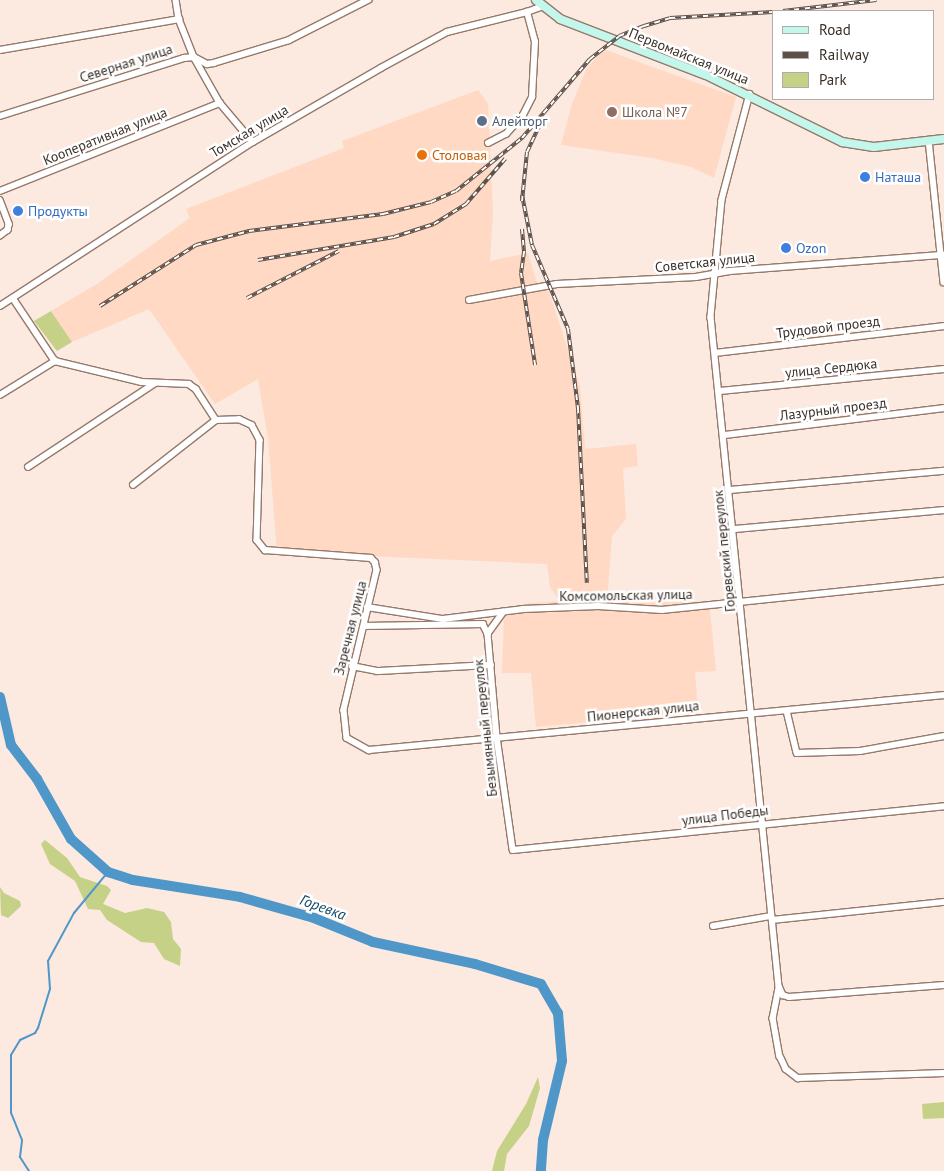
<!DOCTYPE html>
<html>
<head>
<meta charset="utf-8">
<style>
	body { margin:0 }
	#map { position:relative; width:944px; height:1171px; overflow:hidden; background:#fce9df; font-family:"PT Sans",sans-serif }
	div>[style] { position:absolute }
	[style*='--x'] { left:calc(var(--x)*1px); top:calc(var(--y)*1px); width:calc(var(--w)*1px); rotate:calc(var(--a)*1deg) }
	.built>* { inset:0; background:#ffd9c3 }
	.green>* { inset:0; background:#c6d188 }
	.stream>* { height:2px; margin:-1px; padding:0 1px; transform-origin:1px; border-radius:1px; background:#4e97c8 }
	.river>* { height:10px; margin:-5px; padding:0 5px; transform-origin:5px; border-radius:5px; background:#4e97c8 }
	.roads { filter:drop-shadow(1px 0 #95796a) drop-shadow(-1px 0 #95796a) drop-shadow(0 1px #95796a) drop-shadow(0 -1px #95796a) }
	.minor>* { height:5.5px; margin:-2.75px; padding:0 2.75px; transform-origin:2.75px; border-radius:2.75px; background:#fff }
	.secondary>* { height:8px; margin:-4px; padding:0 4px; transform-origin:4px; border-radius:4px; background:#c4f7ec }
	.rail>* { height:4px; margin-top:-2px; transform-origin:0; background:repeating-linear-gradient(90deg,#fff 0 5.5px,#5e514a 0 11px); box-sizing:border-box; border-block:1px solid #5e514a }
	.dots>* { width:14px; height:14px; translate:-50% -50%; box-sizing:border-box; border:2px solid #fff; border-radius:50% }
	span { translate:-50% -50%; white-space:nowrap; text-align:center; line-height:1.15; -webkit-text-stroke:5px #fff; paint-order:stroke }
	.street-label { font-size:14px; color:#3b3029 }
	.education-label { font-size:14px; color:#785e54 }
	.left { translate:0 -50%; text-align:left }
	.service-label { font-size:14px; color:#4e5e75 }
	.food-label { font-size:14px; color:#c56008 }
	.shop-label { font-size:14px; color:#366cbe }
	.water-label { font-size:15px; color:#0f4869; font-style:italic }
	.legend { position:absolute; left:772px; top:10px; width:162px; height:90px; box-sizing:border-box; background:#fff; border:1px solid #b1aca9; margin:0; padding:6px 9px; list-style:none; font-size:15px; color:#3b3029 }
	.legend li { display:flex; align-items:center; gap:10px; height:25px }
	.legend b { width:25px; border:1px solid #b1aca9 }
</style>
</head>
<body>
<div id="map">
	<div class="built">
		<div style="clip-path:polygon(603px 49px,736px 97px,714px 178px,691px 167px,652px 158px,561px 145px,572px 104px,586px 70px)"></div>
		<div style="clip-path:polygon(478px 90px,488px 104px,493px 212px,490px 261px,528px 253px,537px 283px,549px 292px,580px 386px,585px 449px,636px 444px,638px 466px,623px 468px,626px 519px,612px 536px,607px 600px,712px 602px,710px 610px,716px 671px,695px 672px,698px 712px,536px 727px,531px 673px,502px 673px,504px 616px,523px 612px,522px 604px,560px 601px,550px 587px,547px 564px,277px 552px,268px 438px,258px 379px,215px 404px,149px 309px,72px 342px,51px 311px,97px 284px,190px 218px,186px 209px,344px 148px,342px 141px)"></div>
	</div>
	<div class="green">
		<div style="clip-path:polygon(51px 311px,72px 342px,57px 351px,34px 321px)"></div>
		<div style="clip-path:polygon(45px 840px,67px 858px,80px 877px,107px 886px,111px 890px,103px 904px,125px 913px,147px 908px,164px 912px,171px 922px,173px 939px,181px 949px,180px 966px,164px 959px,154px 943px,141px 942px,107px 920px,100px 910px,88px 909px,75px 881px,50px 864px,41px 844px)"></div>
		<div style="clip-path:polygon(0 887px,4px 893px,20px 901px,21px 906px,8px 918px,1px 915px)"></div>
		<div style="clip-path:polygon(538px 1077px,540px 1088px,529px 1126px,507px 1154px,504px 1171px,492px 1171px,497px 1151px,526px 1104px)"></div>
		<div style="clip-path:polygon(944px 1102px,944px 1118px,923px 1119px,922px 1104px)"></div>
	</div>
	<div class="stream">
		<div style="--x:29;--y:1171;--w:17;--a:-123"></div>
		<div style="--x:20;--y:1157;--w:17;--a:-83"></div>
		<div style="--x:22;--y:1140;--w:29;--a:-112"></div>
		<div style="--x:11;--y:1113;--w:58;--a:-90"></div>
		<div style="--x:11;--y:1055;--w:17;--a:-59"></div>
		<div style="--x:20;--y:1040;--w:17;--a:-25"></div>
		<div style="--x:35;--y:1033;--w:6;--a:-59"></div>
		<div style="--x:38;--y:1028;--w:41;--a:-72.9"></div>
		<div style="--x:50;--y:989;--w:28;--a:-94"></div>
		<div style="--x:48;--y:961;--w:55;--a:-61.6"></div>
		<div style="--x:74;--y:913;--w:53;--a:-50.3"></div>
	</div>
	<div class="river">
		<div style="--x:0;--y:697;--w:49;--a:77.1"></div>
		<div style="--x:11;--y:745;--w:43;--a:52.6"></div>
		<div style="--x:37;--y:779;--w:69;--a:60.5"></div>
		<div style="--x:71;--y:839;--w:50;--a:41.7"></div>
		<div style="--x:108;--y:872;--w:26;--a:18"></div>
		<div style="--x:133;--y:880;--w:108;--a:9"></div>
		<div style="--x:240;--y:897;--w:77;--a:15.8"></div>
		<div style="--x:314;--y:918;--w:64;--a:22.1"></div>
		<div style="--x:373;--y:942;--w:104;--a:12.2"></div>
		<div style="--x:475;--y:964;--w:69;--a:16.9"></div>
		<div style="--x:541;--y:984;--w:34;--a:60"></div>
		<div style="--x:558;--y:1013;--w:48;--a:85.2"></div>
		<div style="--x:562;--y:1061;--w:81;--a:103.5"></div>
		<div style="--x:543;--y:1140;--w:31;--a:94"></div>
	</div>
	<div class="roads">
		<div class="minor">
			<div style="--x:176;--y:0;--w:19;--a:81"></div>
			<div style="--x:179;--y:19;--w:41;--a:68.5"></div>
			<div style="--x:194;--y:57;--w:53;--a:60.5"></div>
			<div style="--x:220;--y:103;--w:51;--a:49.8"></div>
			<div style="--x:0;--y:50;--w:182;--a:-9.8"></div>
			<div style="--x:750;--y:94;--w:110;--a:104.8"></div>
			<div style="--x:722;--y:200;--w:118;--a:95.4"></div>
			<div style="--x:711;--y:317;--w:672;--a:84.2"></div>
			<div style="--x:779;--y:986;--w:10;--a:66"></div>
			<div style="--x:783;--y:995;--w:6;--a:18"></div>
			<div style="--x:789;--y:997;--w:155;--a:-4.4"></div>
			<div style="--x:0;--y:116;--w:193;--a:-17.5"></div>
			<div style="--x:184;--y:58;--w:10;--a:-6"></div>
			<div style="--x:194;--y:57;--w:15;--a:28"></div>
			<div style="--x:207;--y:64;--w:7;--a:-8"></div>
			<div style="--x:214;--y:63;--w:78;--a:-17"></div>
			<div style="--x:289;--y:40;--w:89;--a:-26.9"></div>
			<div style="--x:929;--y:140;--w:143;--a:84"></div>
			<div style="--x:488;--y:143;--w:20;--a:-27"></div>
			<div style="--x:506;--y:134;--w:25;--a:-48"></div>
			<div style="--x:523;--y:115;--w:20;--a:-63"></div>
			<div style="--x:532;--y:97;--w:55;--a:-86.9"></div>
			<div style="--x:535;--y:42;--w:31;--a:-105"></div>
			<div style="--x:527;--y:12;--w:15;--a:-20"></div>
			<div style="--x:0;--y:191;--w:237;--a:-21.8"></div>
			<div style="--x:0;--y:200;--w:26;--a:69"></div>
			<div style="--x:9;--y:224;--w:6;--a:99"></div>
			<div style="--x:8;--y:230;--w:10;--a:143"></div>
			<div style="--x:13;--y:298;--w:76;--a:56.3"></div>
			<div style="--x:55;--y:361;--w:89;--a:13.6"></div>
			<div style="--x:142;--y:382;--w:47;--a:2.4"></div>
			<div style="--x:189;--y:384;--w:9;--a:36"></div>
			<div style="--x:196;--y:389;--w:37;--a:57"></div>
			<div style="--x:469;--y:300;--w:89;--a:-10.3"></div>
			<div style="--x:557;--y:284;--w:139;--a:-2.9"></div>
			<div style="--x:696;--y:277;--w:34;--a:-10"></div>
			<div style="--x:729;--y:271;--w:216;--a:-4.3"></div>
			<div style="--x:0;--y:306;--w:302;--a:-33"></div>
			<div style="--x:253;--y:142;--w:148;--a:-30"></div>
			<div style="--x:381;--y:68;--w:75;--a:-28.6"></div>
			<div style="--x:447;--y:32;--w:82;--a:-14"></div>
			<div style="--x:715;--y:353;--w:231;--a:-6.7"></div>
			<div style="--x:720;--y:391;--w:225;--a:-5.6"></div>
			<div style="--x:0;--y:395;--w:65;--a:-31.7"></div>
			<div style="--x:725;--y:435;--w:221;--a:-7"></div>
			<div style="--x:28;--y:467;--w:151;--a:-33.4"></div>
			<div style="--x:133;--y:485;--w:105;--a:-38.1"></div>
			<div style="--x:216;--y:420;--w:23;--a:-2"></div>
			<div style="--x:239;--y:419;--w:14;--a:25"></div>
			<div style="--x:252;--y:425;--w:17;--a:62"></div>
			<div style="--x:260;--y:440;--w:100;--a:91.7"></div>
			<div style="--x:257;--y:540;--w:13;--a:51"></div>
			<div style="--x:265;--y:550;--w:106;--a:4.3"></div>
			<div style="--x:371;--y:558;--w:6;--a:45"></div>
			<div style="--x:375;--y:562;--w:8;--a:76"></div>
			<div style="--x:377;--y:570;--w:144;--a:103.3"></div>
			<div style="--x:344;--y:710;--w:28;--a:84"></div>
			<div style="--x:347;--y:738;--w:25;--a:29"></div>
			<div style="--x:369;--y:750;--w:578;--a:-5.46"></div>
			<div style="--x:730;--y:490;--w:215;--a:-5.1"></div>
			<div style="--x:735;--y:529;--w:210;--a:-5.2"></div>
			<div style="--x:367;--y:607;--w:77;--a:9"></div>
			<div style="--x:443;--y:619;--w:81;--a:-7.1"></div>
			<div style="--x:523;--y:609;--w:75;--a:-2.3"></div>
			<div style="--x:598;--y:606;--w:64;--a:3.6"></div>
			<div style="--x:662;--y:610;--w:283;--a:-5.9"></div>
			<div style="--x:504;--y:612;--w:27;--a:126"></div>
			<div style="--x:488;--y:634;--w:103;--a:85"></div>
			<div style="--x:497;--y:737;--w:114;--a:81.9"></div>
			<div style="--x:513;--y:850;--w:433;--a:-5.8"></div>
			<div style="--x:364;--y:626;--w:119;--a:-1"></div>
			<div style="--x:483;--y:624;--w:11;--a:63"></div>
			<div style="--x:352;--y:666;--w:25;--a:11"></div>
			<div style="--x:377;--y:671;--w:114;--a:-3"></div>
			<div style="--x:787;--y:711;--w:43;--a:76.6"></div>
			<div style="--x:797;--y:753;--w:63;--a:-1.8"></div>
			<div style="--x:860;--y:751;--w:85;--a:-10.1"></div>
			<div style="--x:772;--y:920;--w:173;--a:-6"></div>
			<div style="--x:713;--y:926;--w:59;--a:-9.8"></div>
			<div style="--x:779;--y:988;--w:31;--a:101"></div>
			<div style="--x:773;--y:1018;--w:39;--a:80"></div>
			<div style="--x:780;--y:1056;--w:14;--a:65"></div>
			<div style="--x:786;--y:1069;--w:15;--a:37"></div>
			<div style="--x:798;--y:1078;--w:146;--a:-2"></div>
		</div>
		<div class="secondary">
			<div style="--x:536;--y:0;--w:31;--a:38"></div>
			<div style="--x:560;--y:19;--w:156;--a:21"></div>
			<div style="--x:706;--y:75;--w:152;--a:26.2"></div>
			<div style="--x:842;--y:142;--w:32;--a:9"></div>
			<div style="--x:874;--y:147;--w:70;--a:-6.5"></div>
		</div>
	</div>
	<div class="rail">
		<div style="--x:783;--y:11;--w:94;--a:-6.7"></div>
		<div style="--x:522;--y:195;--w:51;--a:78.7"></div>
		<div style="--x:532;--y:245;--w:91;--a:66.8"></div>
		<div style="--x:568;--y:329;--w:80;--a:82.8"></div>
		<div style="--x:578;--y:408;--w:175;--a:87.1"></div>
		<div style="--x:522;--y:201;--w:49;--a:-84.2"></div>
		<div style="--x:527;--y:152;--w:33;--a:-65"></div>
		<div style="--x:522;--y:229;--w:23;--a:85"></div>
		<div style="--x:524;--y:252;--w:21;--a:98"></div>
		<div style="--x:521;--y:273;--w:93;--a:81.3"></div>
		<div style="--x:258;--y:260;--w:138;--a:-9.6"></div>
		<div style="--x:394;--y:237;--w:42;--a:-18"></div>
		<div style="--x:434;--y:224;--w:38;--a:-32"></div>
		<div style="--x:466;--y:204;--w:60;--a:-49.1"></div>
		<div style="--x:247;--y:298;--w:103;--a:-27.1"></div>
		<div style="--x:100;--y:306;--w:114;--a:-32.4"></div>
		<div style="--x:196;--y:245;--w:55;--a:-14.8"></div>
		<div style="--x:249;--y:231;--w:135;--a:-7.2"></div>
		<div style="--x:383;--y:214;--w:49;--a:-14"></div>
		<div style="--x:431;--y:202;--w:27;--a:-24"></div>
		<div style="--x:456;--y:191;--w:85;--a:-38.8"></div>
		<div style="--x:522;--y:138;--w:104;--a:-49.3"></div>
		<div style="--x:590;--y:59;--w:37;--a:-38"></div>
		<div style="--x:619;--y:36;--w:27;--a:-22"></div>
		<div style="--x:644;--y:26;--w:27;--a:-17"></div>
		<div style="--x:670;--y:18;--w:103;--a:-3.3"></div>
	</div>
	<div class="dots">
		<div style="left:612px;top:112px;background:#8d6e63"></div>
		<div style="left:482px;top:121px;background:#5c6f8a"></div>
		<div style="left:422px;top:155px;background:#e8710a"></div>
		<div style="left:865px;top:177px;background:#3f7fe0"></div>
		<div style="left:18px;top:211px;background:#3f7fe0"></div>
		<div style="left:786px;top:248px;background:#3f7fe0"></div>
	</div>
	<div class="street-label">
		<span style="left:689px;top:56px;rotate:22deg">Первомайская улица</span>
		<span style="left:126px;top:63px;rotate:-18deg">Северная улица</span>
		<span style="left:249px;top:131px;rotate:-31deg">Томская улица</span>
		<span style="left:105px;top:136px;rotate:-22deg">Кооперативная улица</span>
		<span style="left:705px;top:262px;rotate:-6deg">Советская улица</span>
		<span style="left:828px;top:327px;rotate:-7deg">Трудовой проезд</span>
		<span style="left:831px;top:368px;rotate:-6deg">улица Сердюка</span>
		<span style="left:833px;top:409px;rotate:-7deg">Лазурный проезд</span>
		<span style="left:724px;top:551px;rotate:-96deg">Горевский переулок</span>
		<span style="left:626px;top:595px;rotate:-1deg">Комсомольская улица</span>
		<span style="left:350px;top:628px;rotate:-76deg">Заречная улица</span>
		<span style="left:643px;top:711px;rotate:-6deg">Пионерская улица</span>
		<span style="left:485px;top:728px;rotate:-96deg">Безымянный переулок</span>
		<span style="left:725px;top:815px;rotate:-7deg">улица Победы</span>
	</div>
	<div class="education-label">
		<span class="left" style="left:622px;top:112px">Школа №7</span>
	</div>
	<div class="service-label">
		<span class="left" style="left:492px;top:121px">Алейторг</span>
	</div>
	<div class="food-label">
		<span class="left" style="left:432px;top:155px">Столовая</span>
	</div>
	<div class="shop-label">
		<span class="left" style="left:875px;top:177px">Наташа</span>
		<span class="left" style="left:28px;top:211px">Продукты</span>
		<span class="left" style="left:796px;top:248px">Ozon</span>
	</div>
	<div class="water-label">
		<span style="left:323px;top:907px;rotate:20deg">Горевка</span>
	</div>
	<ul class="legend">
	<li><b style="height:6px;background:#c4f7ec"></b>Road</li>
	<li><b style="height:6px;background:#5e514a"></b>Railway</li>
	<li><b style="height:14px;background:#c6d188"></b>Park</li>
	</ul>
</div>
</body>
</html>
